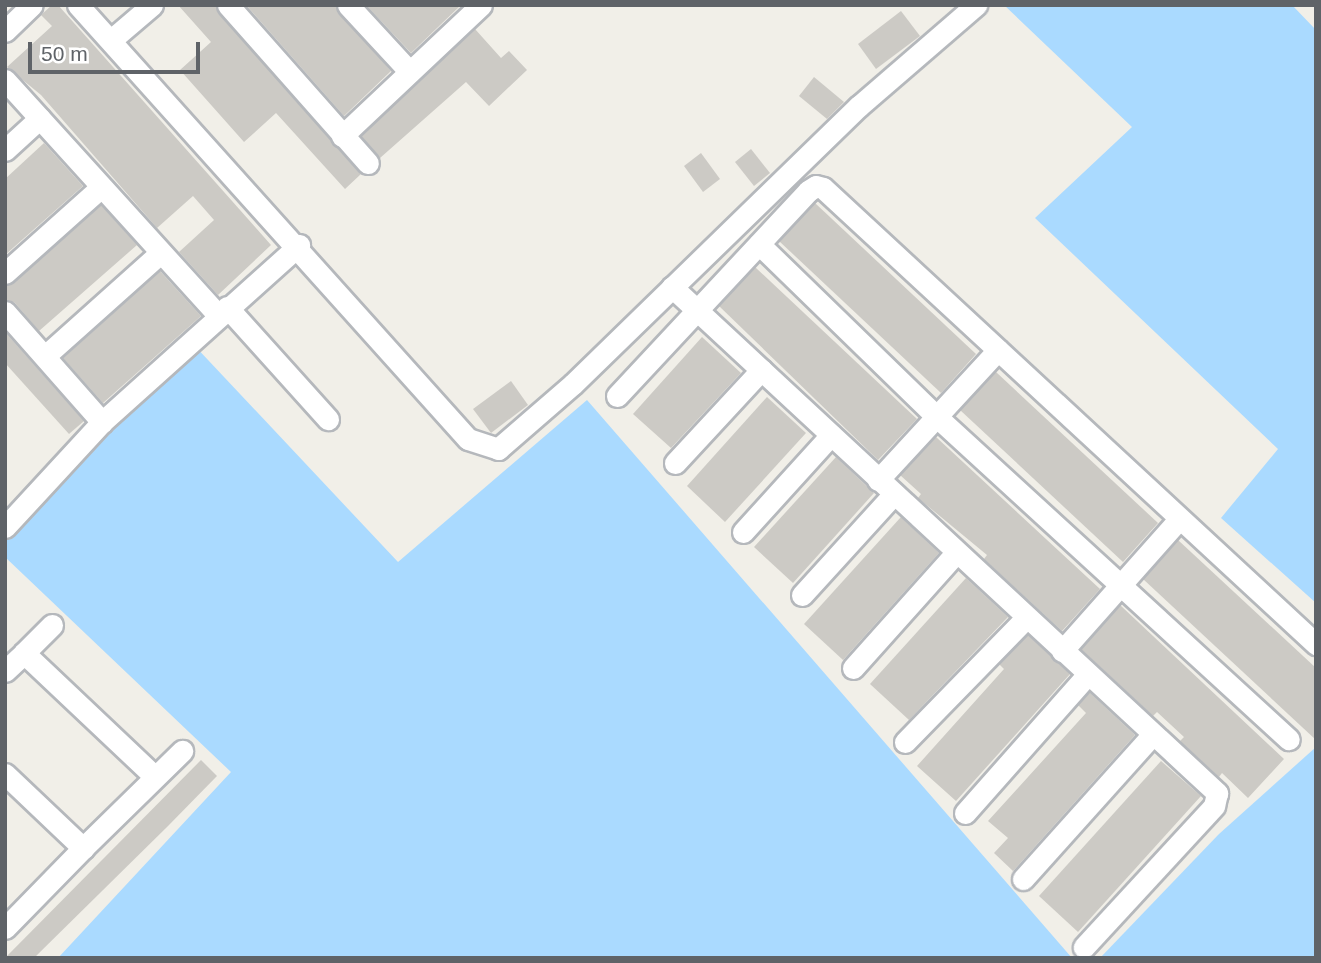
<!DOCTYPE html>
<html>
<head>
<meta charset="utf-8">
<style>
	body { margin:0 }
	#map { position:relative; width:1321px; height:963px; overflow:hidden; background:#f1efe8; font-family:Arial,sans-serif }
	div>[style] { position:absolute }
	[style*='--x'] { left:calc(var(--x)*1px); top:calc(var(--y)*1px); width:calc(var(--w)*1px); rotate:calc(var(--a)*1deg) }
	.water>* { inset:0; background:#aadaff }
	.building>* { inset:0; background:#cccac5 }
	.roads { filter:drop-shadow(2px 0 #b5b8bc) drop-shadow(-2px 0 #b5b8bc) drop-shadow(0 2px #b5b8bc) drop-shadow(0 -2px #b5b8bc) }
	.minor>* { height:21px; margin:-10.5px; padding:0 10.5px; transform-origin:10.5px; border-radius:10.5px; background:#fff }
	span { translate:-50% -50%; white-space:nowrap; text-align:center; line-height:1.15; -webkit-text-stroke:5px #fff; paint-order:stroke }
	.frame { position:absolute; inset:0; border:7px solid #5f6368; pointer-events:none }
	.scale { position:absolute; left:28px; top:42px; width:172px; height:32px; box-sizing:border-box; border:4px solid #5f6368; border-top:0; padding-left:9px; font-size:21px; line-height:24px; white-space:nowrap; color:#5f6368; -webkit-text-stroke:5px #fff; paint-order:stroke }
</style>
</head>
<body>
<div id="map">
	<div class="water">
		<div style="clip-path:polygon(1004px 5px,1292px 5px,1316px 30px,1316px 603px,1221px 518px,1278px 449px,1035px 218px,1132px 127px)"></div>
		<div style="clip-path:polygon(193px 344px,398px 562px,587px 400px,1072px 958px,58px 958px,231px 772px,5px 557px,5px 539px,94px 439px)"></div>
		<div style="clip-path:polygon(1316px 747px,1316px 958px,1100px 958px,1219px 834px)"></div>
	</div>
	<div class="building">
		<div style="clip-path:polygon(52px 5px,58px 5px,271px 245px,218px 295px,179px 252px,214px 220px,193px 196px,157px 228px,41px 95px,7px 67px,52px 26px,41px 15px)"></div>
		<div style="clip-path:polygon(178px 5px,215px 5px,361px 174px,345px 189px,276px 113px,244px 142px,180px 70px,211px 42px)"></div>
		<div style="clip-path:polygon(246px 5px,335px 5px,391px 71px,344px 116px)"></div>
		<div style="clip-path:polygon(366px 5px,459px 5px,460px 6px,411px 53px)"></div>
		<div style="clip-path:polygon(901px 11px,920px 36px,876px 69px,858px 44px)"></div>
		<div style="clip-path:polygon(475px 29px,501px 58px,509px 51px,527px 70px,489px 106px,466px 82px,380px 158px,361px 136px)"></div>
		<div style="clip-path:polygon(814px 77px,844px 102px,827px 119px,799px 96px)"></div>
		<div style="clip-path:polygon(44px 143px,83px 186px,5px 255px,5px 179px)"></div>
		<div style="clip-path:polygon(751px 149px,770px 173px,754px 186px,735px 162px)"></div>
		<div style="clip-path:polygon(701px 153px,720px 179px,703px 192px,684px 166px)"></div>
		<div style="clip-path:polygon(815px 203px,976px 354px,941px 393px,779px 241px)"></div>
		<div style="clip-path:polygon(101px 205px,137px 245px,39px 331px,15px 303px,5px 299px,5px 286px)"></div>
		<div style="clip-path:polygon(755px 267px,917px 419px,878px 460px,719px 306px)"></div>
		<div style="clip-path:polygon(160px 271px,201px 316px,103px 403px,63px 358px)"></div>
		<div style="clip-path:polygon(5px 332px,84px 421px,69px 434px,5px 363px)"></div>
		<div style="clip-path:polygon(702px 337px,741px 373px,671px 448px,633px 414px)"></div>
		<div style="clip-path:polygon(996px 372px,1158px 523px,1123px 562px,960px 410px)"></div>
		<div style="clip-path:polygon(511px 381px,528px 405px,491px 433px,473px 409px)"></div>
		<div style="clip-path:polygon(767px 397px,806px 433px,725px 522px,687px 486px)"></div>
		<div style="clip-path:polygon(936px 437px,1100px 589px,1062px 631px,984px 559px,987px 555px,918px 498px,921px 494px,900px 475px)"></div>
		<div style="clip-path:polygon(836px 457px,874px 493px,793px 583px,754px 547px)"></div>
		<div style="clip-path:polygon(901px 517px,939px 553px,843px 660px,804px 624px)"></div>
		<div style="clip-path:polygon(1178px 540px,1316px 668px,1316px 740px,1143px 579px)"></div>
		<div style="clip-path:polygon(966px 578px,1008px 617px,909px 720px,870px 684px)"></div>
		<div style="clip-path:polygon(1120px 605px,1284px 759px,1248px 798px,1222px 773px,1219px 777px,1180px 741px,1184px 737px,1157px 712px,1153px 716px,1081px 649px)"></div>
		<div style="clip-path:polygon(1028px 635px,1070px 674px,956px 801px,917px 766px,1004px 669px,999px 664px)"></div>
		<div style="clip-path:polygon(1089px 692px,1135px 735px,1013px 871px,994px 853px,1008px 838px,988px 821px,1086px 713px,1078px 705px)"></div>
		<div style="clip-path:polygon(201px 760px,217px 776px,168px 826px,34px 958px,5px 958px)"></div>
		<div style="clip-path:polygon(1161px 761px,1201px 796px,1078px 932px,1039px 896px)"></div>
	</div>
	<div class="roads">
		<div class="minor">
			<div style="--x:78;--y:5;--w:583;--a:48.06"></div>
			<div style="--x:468;--y:439;--w:32;--a:18"></div>
			<div style="--x:498;--y:449;--w:99;--a:-40.9"></div>
			<div style="--x:573;--y:384;--w:399;--a:-44.2"></div>
			<div style="--x:859;--y:106;--w:155;--a:-40.8"></div>
			<div style="--x:228;--y:5;--w:211;--a:48.5"></div>
			<div style="--x:348;--y:5;--w:91;--a:47.2"></div>
			<div style="--x:5;--y:31;--w:37;--a:-44"></div>
			<div style="--x:111;--y:40;--w:54;--a:-40.5"></div>
			<div style="--x:5;--y:80;--w:317;--a:47.8"></div>
			<div style="--x:342;--y:136;--w:191;--a:-43.3"></div>
			<div style="--x:5;--y:150;--w:47;--a:-42.4"></div>
			<div style="--x:759;--y:244;--w:248;--a:44.2"></div>
			<div style="--x:937;--y:417;--w:477;--a:42.5"></div>
			<div style="--x:5;--y:273;--w:127;--a:-41.8"></div>
			<div style="--x:672;--y:287;--w:744;--a:42.87"></div>
			<div style="--x:1217;--y:793;--w:13;--a:103"></div>
			<div style="--x:1214;--y:806;--w:192;--a:132.7"></div>
			<div style="--x:227;--y:307;--w:151;--a:48"></div>
			<div style="--x:5;--y:312;--w:147;--a:48.6"></div>
			<div style="--x:45;--y:356;--w:154;--a:-41.8"></div>
			<div style="--x:617;--y:396;--w:280;--a:-47"></div>
			<div style="--x:808;--y:191;--w:9;--a:-32"></div>
			<div style="--x:816;--y:186;--w:7;--a:16"></div>
			<div style="--x:823;--y:188;--w:672;--a:42.77"></div>
			<div style="--x:675;--y:463;--w:127;--a:-47.2"></div>
			<div style="--x:878;--y:480;--w:177;--a:-47.3"></div>
			<div style="--x:5;--y:527;--w:143;--a:-47.3"></div>
			<div style="--x:102;--y:422;--w:265;--a:-41.9"></div>
			<div style="--x:743;--y:532;--w:131;--a:-47.8"></div>
			<div style="--x:802;--y:595;--w:137;--a:-47.7"></div>
			<div style="--x:52;--y:625;--w:40;--a:135"></div>
			<div style="--x:24;--y:653;--w:180;--a:43.4"></div>
			<div style="--x:1062;--y:651;--w:176;--a:-48.4"></div>
			<div style="--x:853;--y:668;--w:154;--a:-48.2"></div>
			<div style="--x:5;--y:671;--w:26;--a:-43"></div>
			<div style="--x:905;--y:742;--w:173;--a:-45.7"></div>
			<div style="--x:5;--y:774;--w:108;--a:43.5"></div>
			<div style="--x:83;--y:848;--w:139;--a:-44.4"></div>
			<div style="--x:965;--y:813;--w:184;--a:-48.5"></div>
			<div style="--x:1023;--y:879;--w:193;--a:-48.1"></div>
			<div style="--x:5;--y:928;--w:112;--a:-45.7"></div>
		</div>
	</div>
	<div class="frame"></div>
	<div class="scale">50 m</div>
</div>
</body>
</html>
